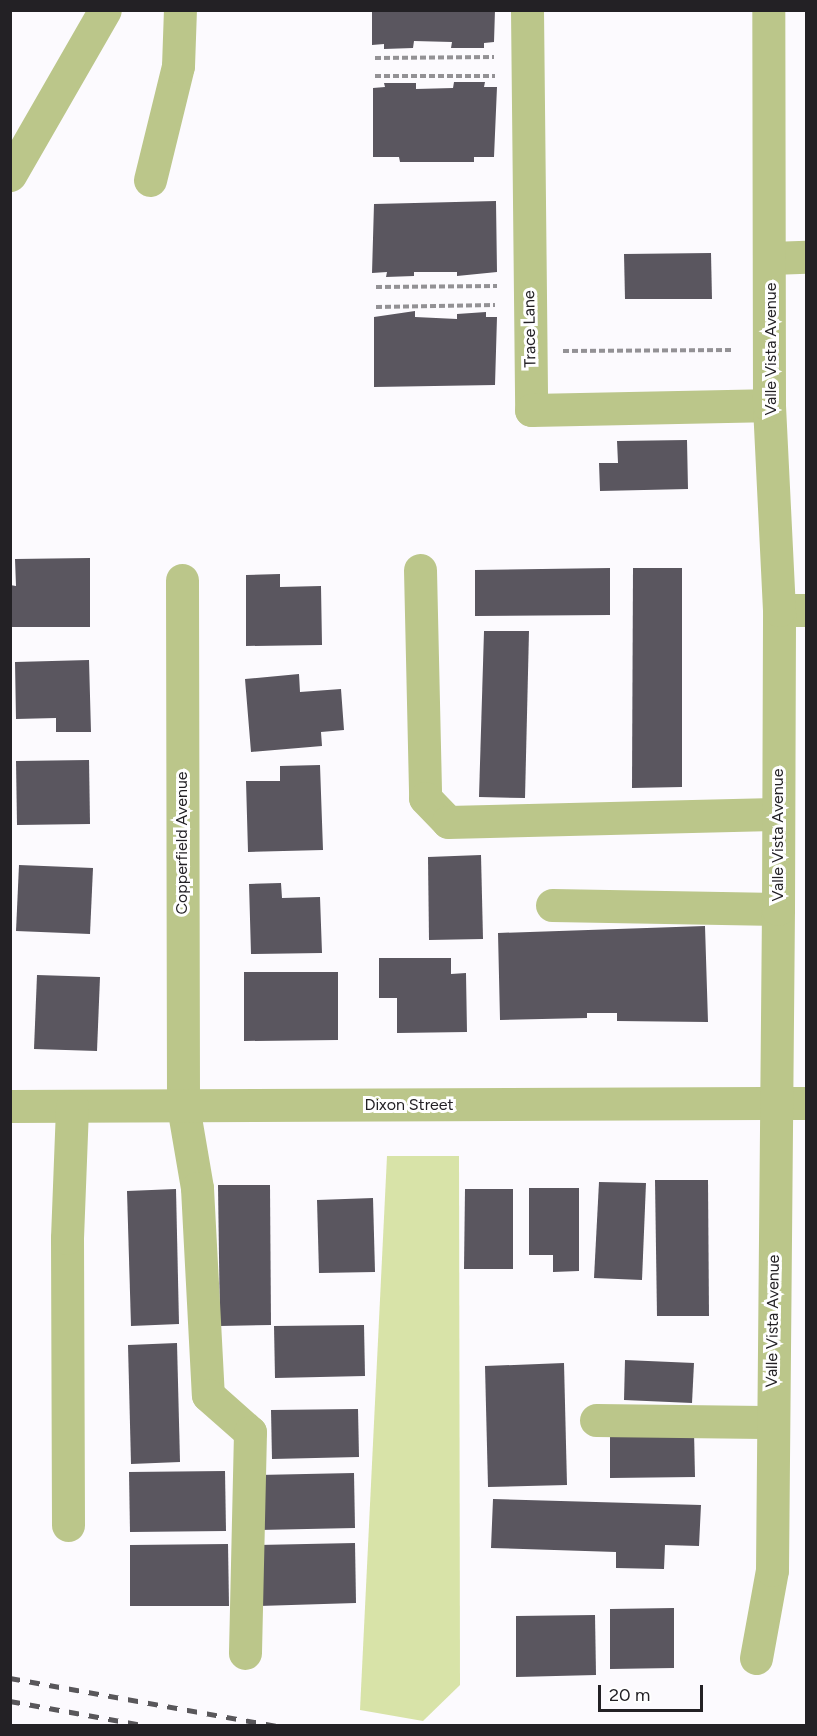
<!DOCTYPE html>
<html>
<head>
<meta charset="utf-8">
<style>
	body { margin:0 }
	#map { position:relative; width:817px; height:1736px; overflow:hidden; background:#fcfafe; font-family:Figtree,sans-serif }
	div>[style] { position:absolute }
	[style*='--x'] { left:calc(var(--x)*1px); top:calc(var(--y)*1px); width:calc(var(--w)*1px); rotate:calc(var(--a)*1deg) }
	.green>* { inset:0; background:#d8e3a8 }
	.building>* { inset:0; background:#5a565f }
	.path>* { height:4px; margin-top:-2px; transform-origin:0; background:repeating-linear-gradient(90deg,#939195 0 6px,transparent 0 9px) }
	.minor>* { height:33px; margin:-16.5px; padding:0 16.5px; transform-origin:16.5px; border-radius:16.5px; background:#bbc68a }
	.rail>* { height:4.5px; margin-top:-2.25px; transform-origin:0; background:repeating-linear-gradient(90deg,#59575b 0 10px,transparent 0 20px) }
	span { translate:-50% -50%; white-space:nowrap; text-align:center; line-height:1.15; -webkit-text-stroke:6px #fff; paint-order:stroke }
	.street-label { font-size:16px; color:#232125 }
	.frame { position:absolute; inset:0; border:12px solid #232125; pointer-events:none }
	.scale { position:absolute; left:598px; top:1685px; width:105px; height:27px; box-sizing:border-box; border:3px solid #232125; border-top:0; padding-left:8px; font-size:18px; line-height:21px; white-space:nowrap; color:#232125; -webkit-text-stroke:4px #fff; paint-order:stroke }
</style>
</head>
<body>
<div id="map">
	<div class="green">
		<div style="clip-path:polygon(387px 1156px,459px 1156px,460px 1685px,423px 1721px,360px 1710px)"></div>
	</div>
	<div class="building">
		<div style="clip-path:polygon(372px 10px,495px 10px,494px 42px,484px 43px,484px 48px,451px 48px,452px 42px,414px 41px,413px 48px,384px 49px,384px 44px,372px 45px)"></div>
		<div style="clip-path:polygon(454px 82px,485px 82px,484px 87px,497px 87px,494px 157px,474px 157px,474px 162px,400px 162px,399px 157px,373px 157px,373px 88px,385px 87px,384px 83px,416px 83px,416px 89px,453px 88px)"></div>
		<div style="clip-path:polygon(496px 201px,497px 272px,457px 276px,457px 272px,414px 272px,414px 276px,386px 277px,387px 272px,372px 273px,374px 204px)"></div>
		<div style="clip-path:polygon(711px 253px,712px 299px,625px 299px,624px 254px)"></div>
		<div style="clip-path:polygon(415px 311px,415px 317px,457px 319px,457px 314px,486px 312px,486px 317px,497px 317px,495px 385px,374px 387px,374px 317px)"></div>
		<div style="clip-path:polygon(687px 440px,688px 489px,600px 491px,599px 463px,618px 463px,617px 441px)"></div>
		<div style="clip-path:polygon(90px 558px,90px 627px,10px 627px,10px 585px,16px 586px,15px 559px)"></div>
		<div style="clip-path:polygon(610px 568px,610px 615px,475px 616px,475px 570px)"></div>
		<div style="clip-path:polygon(633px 568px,682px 568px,682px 787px,632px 788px)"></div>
		<div style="clip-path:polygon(280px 574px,280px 587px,321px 586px,322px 645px,246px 646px,246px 575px)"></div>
		<div style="clip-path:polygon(484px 631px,529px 631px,525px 798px,479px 797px)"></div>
		<div style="clip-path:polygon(89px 660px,91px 732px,56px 732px,56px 718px,16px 719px,15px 662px)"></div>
		<div style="clip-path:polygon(299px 674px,300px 692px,341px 689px,344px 730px,321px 732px,322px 746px,251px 752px,245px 679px)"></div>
		<div style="clip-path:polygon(89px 760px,90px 824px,17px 825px,16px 761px)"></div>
		<div style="clip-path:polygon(320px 765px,323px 850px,248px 852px,246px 781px,280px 781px,280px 766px)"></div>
		<div style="clip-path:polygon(481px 855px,483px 939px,429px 940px,428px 857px)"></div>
		<div style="clip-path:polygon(19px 865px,93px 868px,90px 934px,16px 931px)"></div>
		<div style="clip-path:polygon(281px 883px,282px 898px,320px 897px,322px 953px,251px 954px,249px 884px)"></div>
		<div style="clip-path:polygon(705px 926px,708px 1022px,617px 1021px,617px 1013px,587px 1013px,587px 1018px,500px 1020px,498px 933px)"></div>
		<div style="clip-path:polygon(379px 958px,451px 958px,451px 974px,466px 973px,467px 1032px,397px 1033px,397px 998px,379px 998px)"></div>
		<div style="clip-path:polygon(244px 972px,338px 972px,338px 1040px,244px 1041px)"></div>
		<div style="clip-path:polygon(37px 975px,100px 977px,97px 1051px,34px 1049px)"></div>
		<div style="clip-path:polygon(655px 1180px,708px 1180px,709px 1316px,657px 1316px)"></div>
		<div style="clip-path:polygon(599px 1182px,646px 1183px,642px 1280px,594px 1278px)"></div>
		<div style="clip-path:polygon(218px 1185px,270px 1185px,271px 1325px,220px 1326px)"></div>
		<div style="clip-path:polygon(529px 1188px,579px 1188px,579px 1271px,553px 1272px,553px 1255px,529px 1255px)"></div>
		<div style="clip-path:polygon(176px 1189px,179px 1324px,131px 1326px,127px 1191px)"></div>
		<div style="clip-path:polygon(465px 1189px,513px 1189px,513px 1269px,464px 1269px)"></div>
		<div style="clip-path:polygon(373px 1198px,375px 1272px,319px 1273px,317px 1200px)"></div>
		<div style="clip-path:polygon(364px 1325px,365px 1376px,275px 1378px,274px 1326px)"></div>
		<div style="clip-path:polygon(177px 1343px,180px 1462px,131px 1464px,128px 1345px)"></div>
		<div style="clip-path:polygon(625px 1360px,694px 1363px,692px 1403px,624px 1400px)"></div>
		<div style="clip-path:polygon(564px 1363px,567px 1485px,488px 1487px,485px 1366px)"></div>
		<div style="clip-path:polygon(358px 1409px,359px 1457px,272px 1459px,271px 1410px)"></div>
		<div style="clip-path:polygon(610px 1431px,694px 1431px,695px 1477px,610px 1478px)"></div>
		<div style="clip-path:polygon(225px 1471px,226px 1531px,130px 1532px,129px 1472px)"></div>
		<div style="clip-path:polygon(354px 1473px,355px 1528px,259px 1530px,258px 1475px)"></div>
		<div style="clip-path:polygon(493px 1499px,701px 1505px,699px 1546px,665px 1545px,664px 1569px,616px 1568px,616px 1552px,491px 1548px)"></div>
		<div style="clip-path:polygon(355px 1543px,356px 1603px,259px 1606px,258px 1545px)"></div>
		<div style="clip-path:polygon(228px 1544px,229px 1606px,130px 1606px,130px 1545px)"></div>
		<div style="clip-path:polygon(674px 1608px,674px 1668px,610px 1669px,610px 1609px)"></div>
		<div style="clip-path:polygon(595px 1615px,596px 1675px,516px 1677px,516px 1616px)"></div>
	</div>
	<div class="path">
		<div style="--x:375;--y:58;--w:119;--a:-0.5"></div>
		<div style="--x:375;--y:76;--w:120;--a:0"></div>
		<div style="--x:376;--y:287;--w:121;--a:-0.5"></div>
		<div style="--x:376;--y:307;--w:119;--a:-1"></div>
		<div style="--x:563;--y:351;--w:169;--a:-0.3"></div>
	</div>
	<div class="minor">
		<div style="--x:527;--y:10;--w:400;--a:89.4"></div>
		<div style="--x:531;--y:410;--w:238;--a:-1.2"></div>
		<div style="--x:10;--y:175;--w:190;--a:-60.1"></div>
		<div style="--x:150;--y:180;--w:117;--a:-76.2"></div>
		<div style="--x:178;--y:66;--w:56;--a:-88"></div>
		<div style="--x:771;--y:258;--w:35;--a:-2"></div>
		<div style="--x:420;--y:570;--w:228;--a:88.7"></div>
		<div style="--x:425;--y:798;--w:33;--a:46"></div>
		<div style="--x:448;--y:822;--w:330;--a:-1.4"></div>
		<div style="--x:182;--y:580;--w:526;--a:89.89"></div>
		<div style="--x:183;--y:1106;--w:83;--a:80.3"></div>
		<div style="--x:197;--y:1188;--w:207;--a:87"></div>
		<div style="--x:208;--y:1395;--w:56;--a:41.4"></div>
		<div style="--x:250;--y:1432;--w:221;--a:91.3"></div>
		<div style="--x:779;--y:610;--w:27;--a:0"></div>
		<div style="--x:552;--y:905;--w:226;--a:1"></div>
		<div style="--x:10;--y:1106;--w:796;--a:-0.22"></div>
		<div style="--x:596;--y:1420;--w:176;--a:0.7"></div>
		<div style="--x:68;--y:1525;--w:287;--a:-90.2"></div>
		<div style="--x:67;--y:1238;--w:132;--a:-87.8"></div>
		<div style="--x:756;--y:1658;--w:89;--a:-79.7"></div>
		<div style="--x:772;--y:1570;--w:661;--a:-89.48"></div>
		<div style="--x:778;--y:909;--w:299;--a:-89.8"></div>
		<div style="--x:779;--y:610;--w:205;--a:-92.8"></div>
		<div style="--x:769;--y:405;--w:395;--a:-90.1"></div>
	</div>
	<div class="rail">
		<div style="--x:10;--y:1678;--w:271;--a:10.2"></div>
		<div style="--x:10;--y:1701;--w:140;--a:10.3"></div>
	</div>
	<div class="street-label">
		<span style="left:530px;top:329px;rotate:-91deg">Trace Lane</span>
		<span style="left:771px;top:349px;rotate:-90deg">Valle Vista Avenue</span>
		<span style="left:778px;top:835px;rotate:-90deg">Valle Vista Avenue</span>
		<span style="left:182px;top:843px;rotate:-90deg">Copperfield Avenue</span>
		<span style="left:409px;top:1105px">Dixon Street</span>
		<span style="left:773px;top:1321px;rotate:-89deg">Valle Vista Avenue</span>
	</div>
	<div class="frame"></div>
	<div class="scale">20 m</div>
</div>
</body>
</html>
